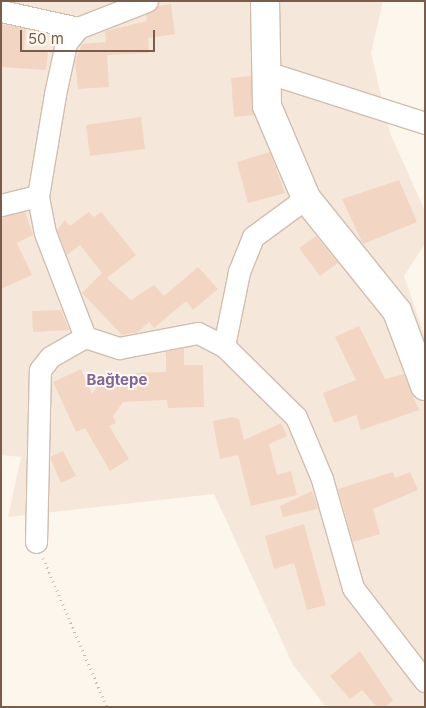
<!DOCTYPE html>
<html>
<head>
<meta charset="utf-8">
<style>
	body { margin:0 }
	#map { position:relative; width:426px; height:708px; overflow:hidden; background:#fdf6ec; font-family:Inter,sans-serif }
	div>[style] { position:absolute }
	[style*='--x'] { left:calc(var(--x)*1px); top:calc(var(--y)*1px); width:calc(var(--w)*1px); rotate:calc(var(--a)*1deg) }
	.residential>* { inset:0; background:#f5e8da }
	.building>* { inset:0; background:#f3d5c3 }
	.path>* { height:3px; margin-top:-1.5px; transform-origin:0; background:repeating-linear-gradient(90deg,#d9b8a5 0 1px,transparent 0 5px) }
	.roads { filter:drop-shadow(1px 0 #d1beb0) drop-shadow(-1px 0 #d1beb0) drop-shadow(0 1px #d1beb0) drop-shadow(0 -1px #d1beb0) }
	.minor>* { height:21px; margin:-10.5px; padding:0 10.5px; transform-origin:10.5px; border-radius:10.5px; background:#fff }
	.tertiary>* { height:28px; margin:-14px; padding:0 14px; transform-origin:14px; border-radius:14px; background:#fff }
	span { translate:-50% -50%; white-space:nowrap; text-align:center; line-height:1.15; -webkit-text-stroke:4px #fffaf3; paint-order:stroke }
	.quarter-label { font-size:15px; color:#846695; font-weight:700 }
	.frame { position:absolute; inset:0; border:2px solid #7a5c4d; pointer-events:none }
	.scale { position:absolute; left:20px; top:30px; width:135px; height:22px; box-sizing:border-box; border:2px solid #7a5c4d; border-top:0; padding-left:6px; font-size:15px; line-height:18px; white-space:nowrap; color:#7a5c4d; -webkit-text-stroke:4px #fffaf3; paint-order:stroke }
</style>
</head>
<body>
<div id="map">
	<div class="residential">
		<div style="clip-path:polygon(1px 1px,383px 1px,371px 53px,390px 133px,425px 211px,425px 244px,404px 276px,425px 337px,425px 707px,326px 707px,293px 665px,214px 494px,8px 517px,21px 457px,1px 455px)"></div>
	</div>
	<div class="building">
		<div style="clip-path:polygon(171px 4px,175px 34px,148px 38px,149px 53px,107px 55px,109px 87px,78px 89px,75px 61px,82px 44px,106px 42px,105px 31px,147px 21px,146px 15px,158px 6px)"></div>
		<div style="clip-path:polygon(1px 24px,26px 29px,24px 50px,48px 52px,46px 70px,1px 67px)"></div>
		<div style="clip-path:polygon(251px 76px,254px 115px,234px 117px,231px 78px)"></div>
		<div style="clip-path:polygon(141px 117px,145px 149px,90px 156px,86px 125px)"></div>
		<div style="clip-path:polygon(270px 152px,285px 193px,248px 203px,237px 162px)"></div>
		<div style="clip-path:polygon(399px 180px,417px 222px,363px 244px,342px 199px)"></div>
		<div style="clip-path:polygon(25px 212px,33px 235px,17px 243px,32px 275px,1px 289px,1px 217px)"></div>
		<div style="clip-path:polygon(89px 212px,94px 217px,101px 212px,136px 255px,107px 278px,131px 300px,154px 285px,164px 296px,198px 267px,218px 289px,193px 310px,186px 301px,154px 328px,149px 322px,138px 332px,122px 335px,82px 293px,102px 273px,80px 245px,67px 255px,57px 230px,65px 220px,70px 226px)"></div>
		<div style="clip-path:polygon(316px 236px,338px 263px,320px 276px,299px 248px)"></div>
		<div style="clip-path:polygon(61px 310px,69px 330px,33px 332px,32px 311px)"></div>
		<div style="clip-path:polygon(359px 326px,385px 379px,404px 374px,419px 410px,361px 430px,356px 415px,334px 423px,323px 393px,356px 380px,335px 337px)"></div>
		<div style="clip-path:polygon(184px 348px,184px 365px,203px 365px,204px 407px,168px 408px,167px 400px,123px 402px,113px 416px,116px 423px,109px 426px,129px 459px,110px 471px,85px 428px,76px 432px,53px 382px,81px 369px,92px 394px,108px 371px,137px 390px,136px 373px,166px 372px,166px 352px)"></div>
		<div style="clip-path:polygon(233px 417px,239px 419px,244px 440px,281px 423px,287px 436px,269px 444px,277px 475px,291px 471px,297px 495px,251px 506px,238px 455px,220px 459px,215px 433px,213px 421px)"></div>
		<div style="clip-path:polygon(63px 451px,76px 476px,61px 483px,50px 457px)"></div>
		<div style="clip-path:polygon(393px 472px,395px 478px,410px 472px,418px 490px,373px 509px,380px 534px,353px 542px,338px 489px)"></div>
		<div style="clip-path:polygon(312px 491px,318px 509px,283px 517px,280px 506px)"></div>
		<div style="clip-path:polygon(304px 524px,326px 605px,307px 610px,294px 563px,274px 569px,265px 536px)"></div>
		<div style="clip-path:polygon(360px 651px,393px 700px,385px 707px,377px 707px,362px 690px,350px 699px,330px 676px)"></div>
	</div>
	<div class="path">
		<div style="--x:43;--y:558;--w:162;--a:66.8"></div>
	</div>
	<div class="roads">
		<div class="minor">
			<div style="--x:1;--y:11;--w:79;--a:12.4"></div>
			<div style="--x:266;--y:72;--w:167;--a:17.8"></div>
			<div style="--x:306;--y:198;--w:66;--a:143.7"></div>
			<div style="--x:253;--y:237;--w:38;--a:112"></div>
			<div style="--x:239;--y:272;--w:76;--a:101.5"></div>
			<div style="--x:224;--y:346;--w:101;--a:44.6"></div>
			<div style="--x:296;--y:417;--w:67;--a:67.2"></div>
			<div style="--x:322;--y:479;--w:113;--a:74.1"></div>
			<div style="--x:353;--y:588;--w:118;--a:52.3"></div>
			<div style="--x:1;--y:205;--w:38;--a:-14"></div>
			<div style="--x:85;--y:337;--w:111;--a:-111"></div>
			<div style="--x:45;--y:233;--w:38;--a:-101"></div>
			<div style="--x:38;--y:196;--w:103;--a:-80.5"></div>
			<div style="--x:55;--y:94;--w:52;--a:-77.8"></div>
			<div style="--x:66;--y:43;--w:19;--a:-51"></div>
			<div style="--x:78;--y:28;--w:74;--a:-21.4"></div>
			<div style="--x:36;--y:542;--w:172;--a:-88.7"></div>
			<div style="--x:40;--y:370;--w:16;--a:-52"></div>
			<div style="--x:50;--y:357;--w:40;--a:-29.7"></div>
			<div style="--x:85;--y:337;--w:36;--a:18"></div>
			<div style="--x:119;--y:348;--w:80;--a:-10.8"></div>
			<div style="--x:198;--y:333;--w:29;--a:27"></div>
		</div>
		<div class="tertiary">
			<div style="--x:265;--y:1;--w:105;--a:88.9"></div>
			<div style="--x:267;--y:106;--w:100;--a:67"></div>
			<div style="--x:306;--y:198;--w:145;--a:51.2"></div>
			<div style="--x:397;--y:311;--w:80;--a:69.5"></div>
		</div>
	</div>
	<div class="quarter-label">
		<span style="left:117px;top:380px">Bağtepe</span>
	</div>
	<div class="frame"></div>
	<div class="scale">50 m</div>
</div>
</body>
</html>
